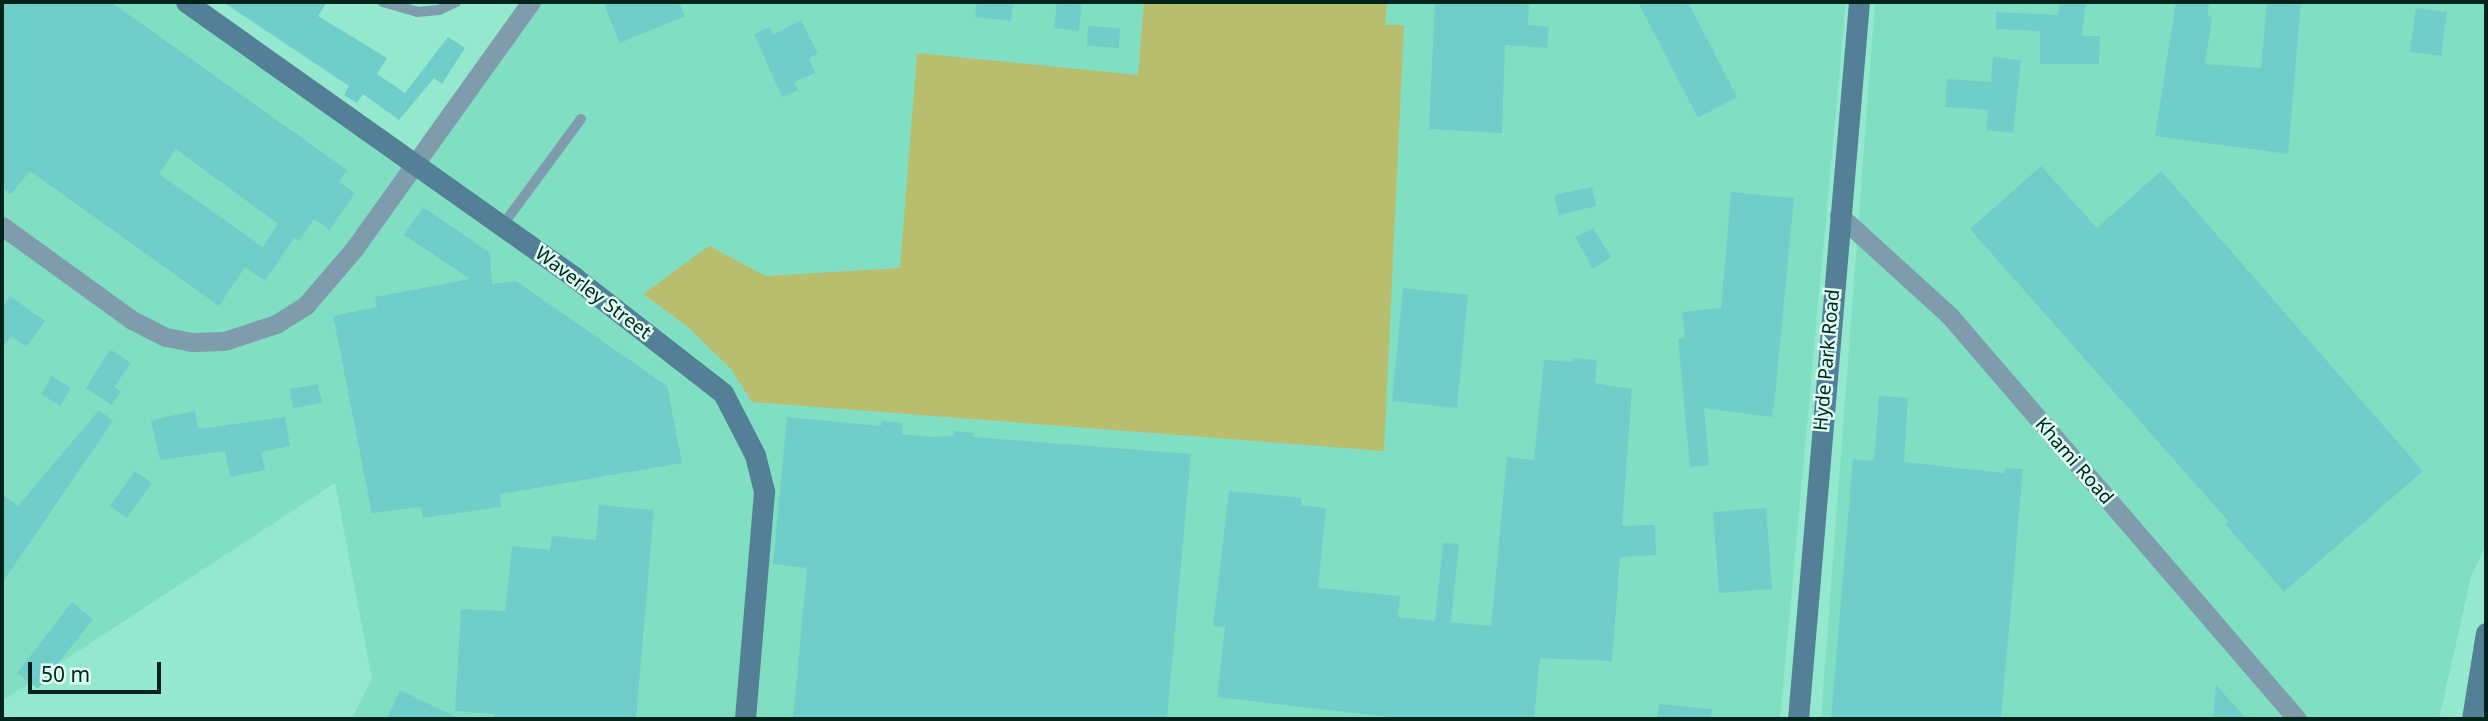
<!DOCTYPE html>
<html>
<head>
<meta charset="utf-8">
<style>
	body { margin:0 }
	#map { position:relative; width:2488px; height:721px; overflow:hidden; background:#94e8ce; font-family:"Noto Sans",sans-serif }
	div>[style] { position:absolute }
	[style*='--x'] { left:calc(var(--x)*1px); top:calc(var(--y)*1px); width:calc(var(--w)*1px); rotate:calc(var(--a)*1deg) }
	.built>* { inset:0; background:#80dfc2 }
	.green>* { inset:0; background:#b8be6e }
	.building>* { inset:0; background:#6fceca }
	.lane>* { height:10px; margin:-5px; padding:0 5px; transform-origin:5px; border-radius:5px; background:#7e9cac }
	.street>* { height:19px; margin:-9.5px; padding:0 9.5px; transform-origin:9.5px; border-radius:9.5px; background:#7e9cac }
	.secondary>* { height:21px; margin:-10.5px; padding:0 10.5px; transform-origin:10.5px; border-radius:10.5px; background:#538097 }
	span { translate:-50% -50%; white-space:nowrap; text-align:center; line-height:1.15; -webkit-text-stroke:5px #defef3; paint-order:stroke }
	.street-label { font-size:19px; color:#00231a }
	.frame { position:absolute; inset:0; border:4px solid #00231a; pointer-events:none }
	.scale { position:absolute; left:28px; top:662px; width:133px; height:32px; box-sizing:border-box; border:4px solid #00231a; border-top:0; padding-left:9px; font-size:21px; line-height:24px; white-space:nowrap; color:#00231a; -webkit-text-stroke:5px #defef3; paint-order:stroke }
</style>
</head>
<body>
<div id="map">
	<div class="built">
		<div style="clip-path:polygon(2px 2px,178px 2px,417px 170px,539px 2px,1846px 2px,1780px 719px,352px 719px,372px 679px,335px 483px,2px 701px)"></div>
		<div style="clip-path:polygon(1875px 2px,2486px 2px,2486px 544px,2471px 577px,2439px 719px,1821px 719px)"></div>
	</div>
	<div class="green">
		<div style="clip-path:polygon(1144px 2px,1387px 2px,1385px 25px,1404px 25px,1384px 451px,752px 402px,731px 369px,688px 327px,643px 294px,709px 246px,766px 276px,900px 268px,917px 53px,1138px 75px)"></div>
	</div>
	<div class="building">
		<div style="clip-path:polygon(evenodd,2px 2px,111px 2px,347px 170px,339px 182px,355px 193px,330px 230px,314px 219px,299px 241px,294px 238px,265px 281px,245px 267px,219px 306px,30px 171px,11px 194px,2px 188px,2px 2px,176px 149px,278px 224px,263px 247px,159px 174px,176px 149px)"></div>
		<div style="clip-path:polygon(223px 2px,327px 2px,318px 16px,387px 58px,377px 74px,405px 93px,448px 37px,465px 48px,442px 84px,434px 78px,399px 120px,363px 94px,357px 103px,344px 95px,349px 86px)"></div>
		<div style="clip-path:polygon(603px 2px,679px 2px,685px 16px,620px 43px)"></div>
		<div style="clip-path:polygon(977px 2px,1013px 2px,1011px 21px,975px 17px)"></div>
		<div style="clip-path:polygon(1057px 2px,1082px 2px,1079px 31px,1054px 28px)"></div>
		<div style="clip-path:polygon(1435px 2px,1529px 2px,1528px 25px,1549px 27px,1547px 48px,1505px 45px,1502px 133px,1429px 129px)"></div>
		<div style="clip-path:polygon(1638px 2px,1688px 2px,1737px 97px,1698px 118px)"></div>
		<div style="clip-path:polygon(2060px 2px,2086px 2px,2082px 36px,2100px 36px,2099px 64px,2040px 64px,2040px 31px,1996px 29px,1996px 12px,2058px 15px)"></div>
		<div style="clip-path:polygon(2176px 2px,2209px 2px,2208px 16px,2212px 17px,2205px 64px,2261px 68px,2267px 2px,2301px 2px,2288px 154px,2155px 136px)"></div>
		<div style="clip-path:polygon(2416px 8px,2447px 12px,2441px 56px,2410px 52px)"></div>
		<div style="clip-path:polygon(801px 20px,818px 54px,809px 58px,815px 73px,794px 82px,798px 90px,782px 97px,754px 34px,770px 27px,773px 35px)"></div>
		<div style="clip-path:polygon(1088px 26px,1120px 28px,1119px 48px,1087px 46px)"></div>
		<div style="clip-path:polygon(1993px 57px,2021px 60px,2013px 133px,1986px 130px,1988px 110px,1945px 107px,1947px 79px,1991px 82px)"></div>
		<div style="clip-path:polygon(2041px 166px,2097px 228px,2161px 171px,2423px 471px,2284px 592px,2225px 524px,2229px 522px,1970px 229px)"></div>
		<div style="clip-path:polygon(1592px 187px,1596px 206px,1559px 215px,1554px 195px)"></div>
		<div style="clip-path:polygon(1731px 192px,1794px 198px,1775px 396px,1772px 417px,1704px 408px,1709px 465px,1690px 467px,1678px 339px,1685px 338px,1682px 312px,1721px 308px)"></div>
		<div style="clip-path:polygon(423px 207px,490px 253px,492px 284px,516px 281px,667px 386px,682px 463px,500px 494px,501px 507px,423px 518px,421px 507px,372px 513px,333px 316px,377px 307px,375px 297px,470px 279px,404px 235px)"></div>
		<div style="clip-path:polygon(1593px 228px,1611px 257px,1593px 269px,1575px 237px)"></div>
		<div style="clip-path:polygon(1403px 288px,1468px 295px,1457px 408px,1392px 401px)"></div>
		<div style="clip-path:polygon(10px 296px,45px 321px,26px 347px,11px 336px,2px 349px,2px 307px)"></div>
		<div style="clip-path:polygon(110px 349px,131px 363px,114px 387px,121px 391px,112px 405px,86px 388px)"></div>
		<div style="clip-path:polygon(1573px 358px,1597px 360px,1595px 383px,1632px 389px,1622px 526px,1655px 525px,1656px 555px,1620px 557px,1612px 661px,1540px 658px,1534px 719px,1406px 719px,1217px 697px,1225px 627px,1213px 626px,1229px 491px,1302px 498px,1301px 505px,1326px 508px,1318px 588px,1400px 596px,1398px 617px,1435px 621px,1443px 543px,1459px 544px,1451px 622px,1491px 626px,1507px 457px,1534px 460px,1544px 360px,1572px 362px)"></div>
		<div style="clip-path:polygon(52px 376px,71px 388px,60px 406px,41px 394px)"></div>
		<div style="clip-path:polygon(318px 384px,322px 403px,293px 408px,290px 389px)"></div>
		<div style="clip-path:polygon(1879px 396px,1908px 398px,1904px 462px,2004px 473px,2005px 468px,2023px 469px,2001px 719px,1831px 719px,1853px 459px,1874px 461px)"></div>
		<div style="clip-path:polygon(99px 410px,113px 421px,2px 583px,2px 494px,18px 506px)"></div>
		<div style="clip-path:polygon(195px 411px,198px 429px,285px 417px,290px 446px,261px 452px,265px 470px,230px 477px,225px 451px,160px 460px,151px 420px)"></div>
		<div style="clip-path:polygon(787px 417px,881px 426px,881px 421px,903px 423px,902px 434px,931px 437px,954px 436px,954px 431px,973px 433px,973px 437px,1191px 454px,1167px 719px,793px 719px,807px 568px,773px 564px)"></div>
		<div style="clip-path:polygon(135px 471px,152px 483px,127px 518px,110px 506px)"></div>
		<div style="clip-path:polygon(599px 505px,654px 510px,636px 719px,494px 719px,495px 714px,455px 711px,461px 609px,505px 611px,512px 546px,550px 550px,552px 536px,596px 540px)"></div>
		<div style="clip-path:polygon(1766px 508px,1772px 589px,1719px 593px,1713px 512px)"></div>
		<div style="clip-path:polygon(72px 602px,93px 619px,38px 689px,17px 673px)"></div>
		<div style="clip-path:polygon(2216px 685px,2247px 719px,2213px 719px)"></div>
		<div style="clip-path:polygon(400px 690px,460px 719px,387px 719px)"></div>
		<div style="clip-path:polygon(1659px 704px,1712px 709px,1711px 719px,1657px 719px)"></div>
	</div>
	<div class="lane">
		<div style="--x:383;--y:2;--w:35;--a:16"></div>
		<div style="--x:417;--y:12;--w:22;--a:-5"></div>
		<div style="--x:439;--y:10;--w:19;--a:-25"></div>
		<div style="--x:502;--y:226;--w:133;--a:-53.6"></div>
	</div>
	<div class="street">
		<div style="--x:1839;--y:215;--w:149;--a:42.3"></div>
		<div style="--x:1949;--y:315;--w:533;--a:49.26"></div>
		<div style="--x:2;--y:226;--w:160;--a:35.9"></div>
		<div style="--x:132;--y:320;--w:38;--a:27"></div>
		<div style="--x:166;--y:337;--w:26;--a:11"></div>
		<div style="--x:192;--y:342;--w:32;--a:-2"></div>
		<div style="--x:224;--y:341;--w:55;--a:-18.1"></div>
		<div style="--x:276;--y:324;--w:36;--a:-32"></div>
		<div style="--x:306;--y:305;--w:74;--a:-49.4"></div>
		<div style="--x:354;--y:249;--w:304;--a:-54.4"></div>
	</div>
	<div class="secondary">
		<div style="--x:186;--y:2;--w:476;--a:35.3"></div>
		<div style="--x:574;--y:277;--w:189;--a:37.9"></div>
		<div style="--x:723;--y:393;--w:70;--a:62.7"></div>
		<div style="--x:755;--y:455;--w:38;--a:76"></div>
		<div style="--x:764;--y:492;--w:228;--a:94.8"></div>
		<div style="--x:1798;--y:719;--w:720;--a:-85.14"></div>
		<div style="--x:2472;--y:719;--w:87;--a:-80.8"></div>
	</div>
	<div class="street-label">
		<span style="left:593px;top:293px;rotate:37deg">Waverley Street</span>
		<span style="left:1827px;top:360px;rotate:-85deg">Hyde Park Road</span>
		<span style="left:2074px;top:461px;rotate:49deg">Khami Road</span>
	</div>
	<div class="frame"></div>
	<div class="scale">50 m</div>
</div>
</body>
</html>
